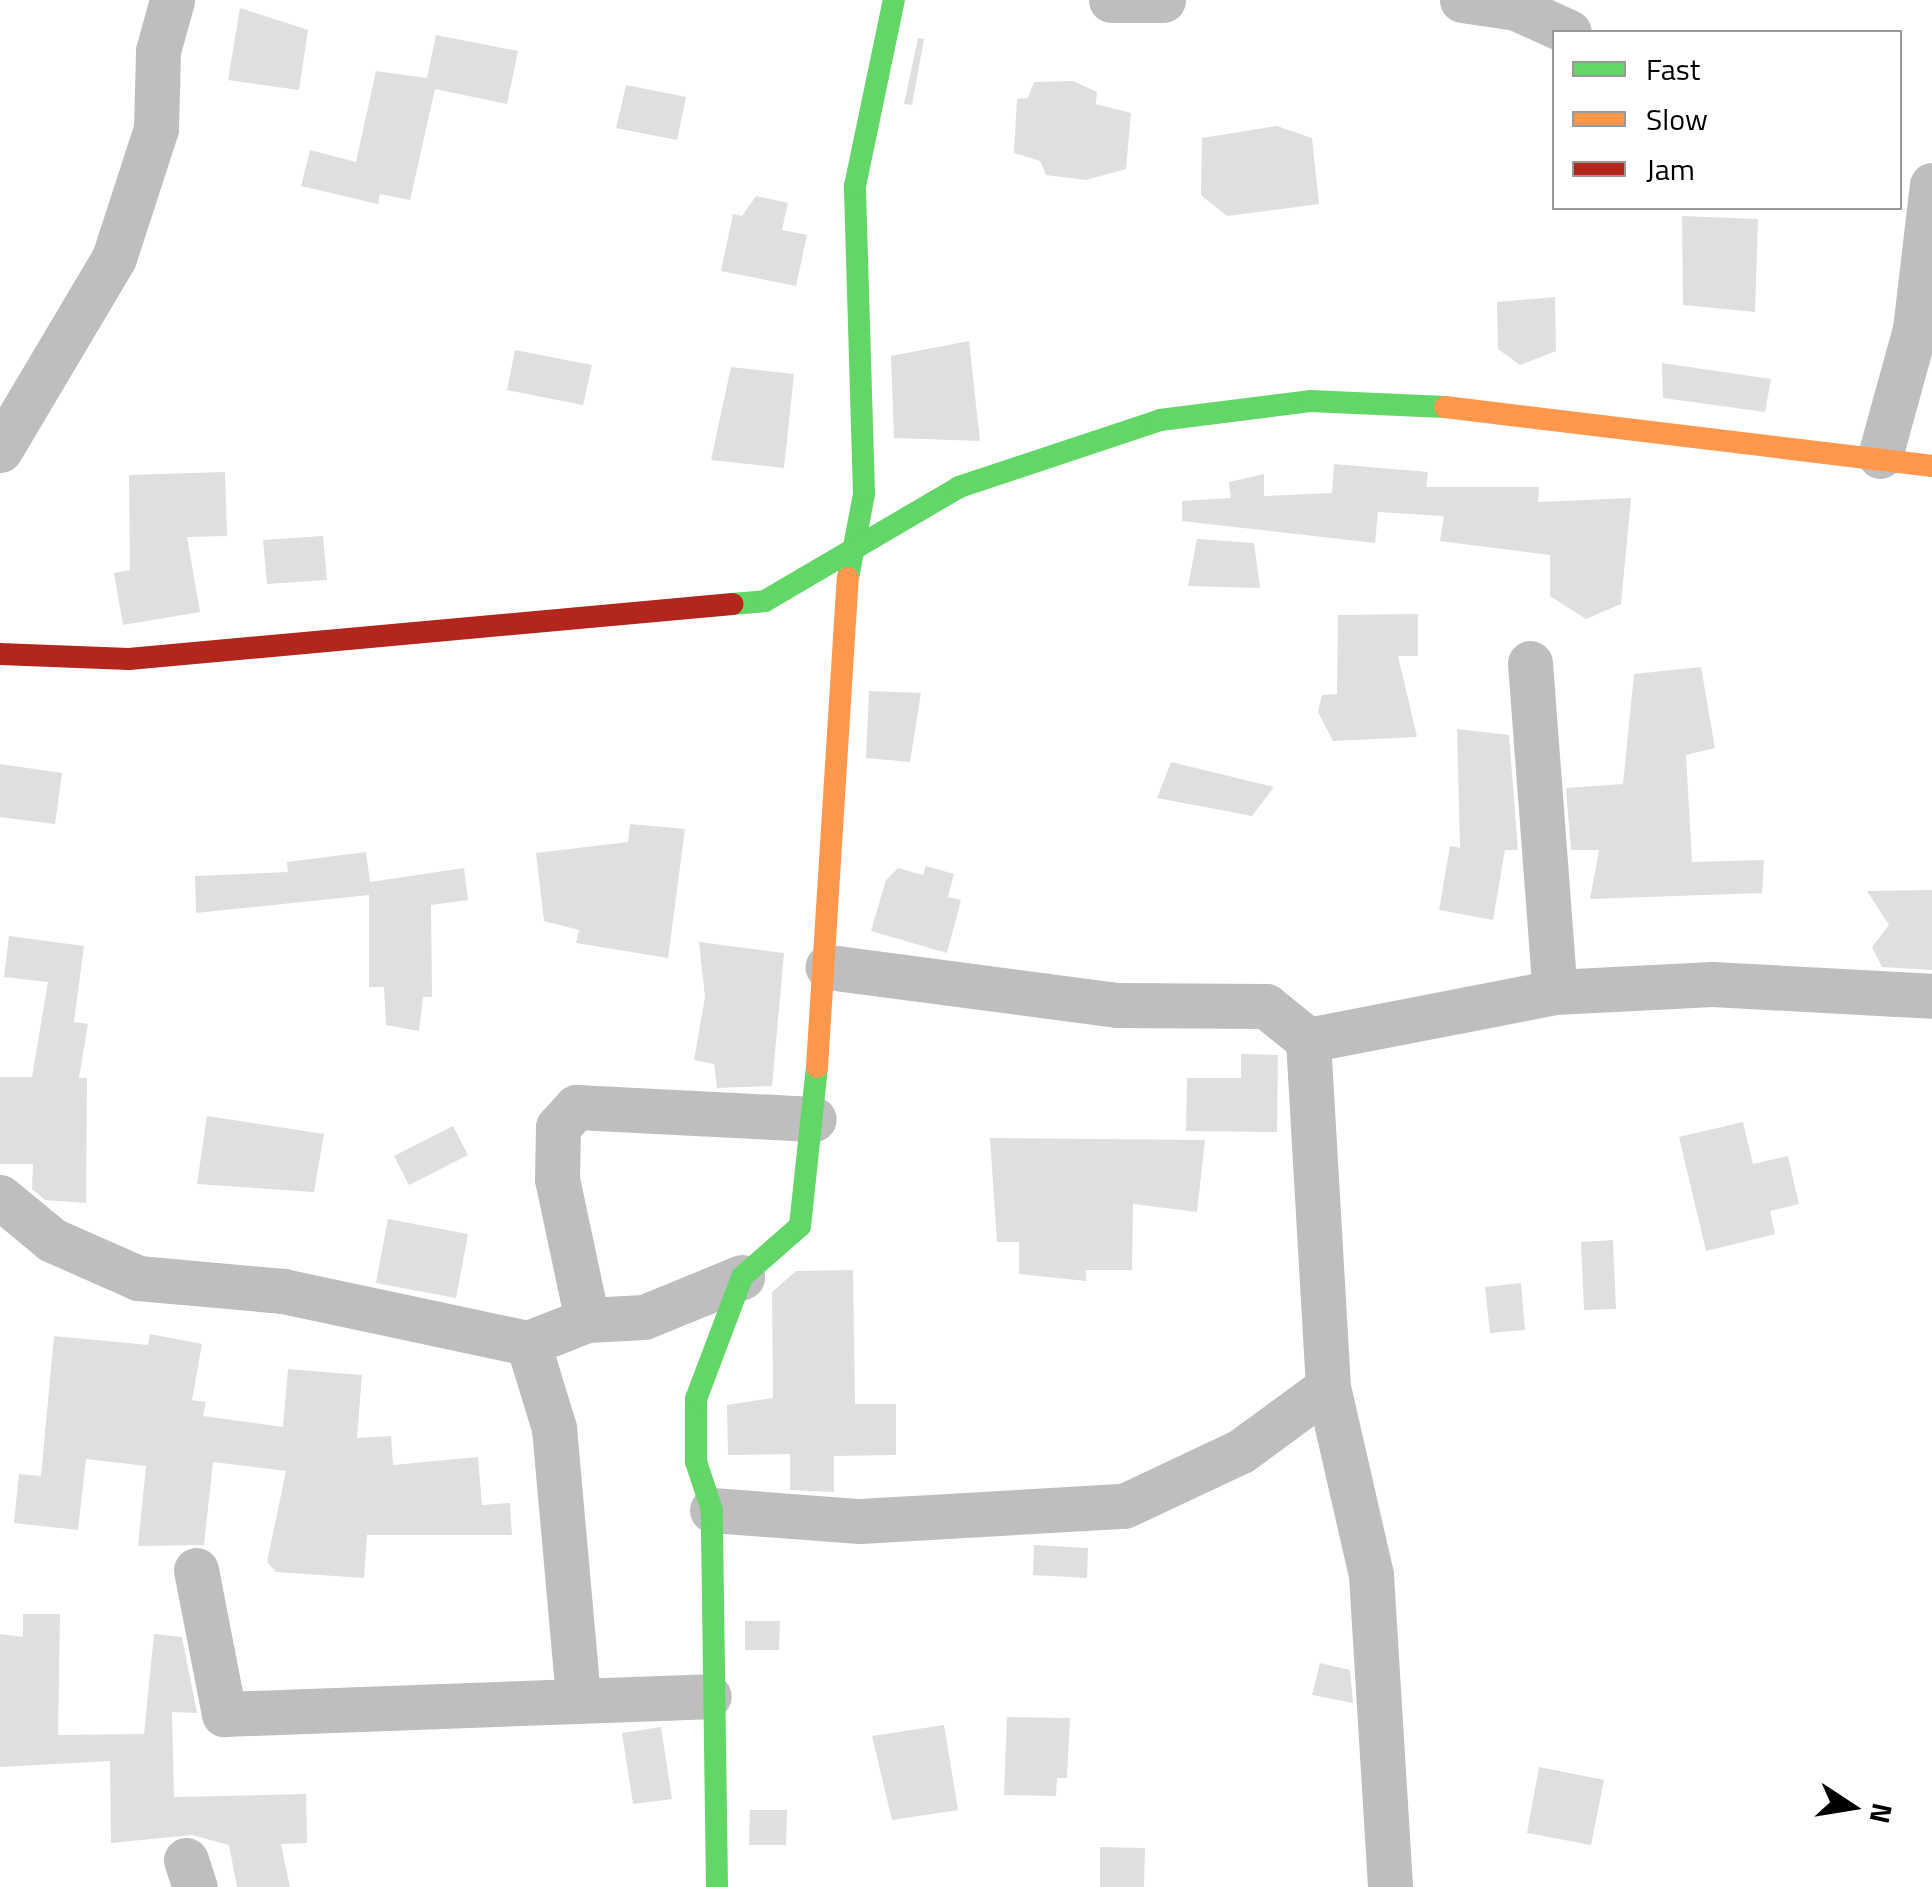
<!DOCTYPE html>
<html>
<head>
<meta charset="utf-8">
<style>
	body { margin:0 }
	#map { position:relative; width:1932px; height:1887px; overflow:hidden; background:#fff; font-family:"Titillium Web",sans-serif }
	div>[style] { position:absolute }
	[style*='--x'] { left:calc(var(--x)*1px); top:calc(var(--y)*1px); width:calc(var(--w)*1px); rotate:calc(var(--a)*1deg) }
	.building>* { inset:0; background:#dfdfdf }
	.street>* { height:45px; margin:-22.5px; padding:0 22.5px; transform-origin:22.5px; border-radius:22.5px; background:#bebebe }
	.fast>* { height:22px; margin:-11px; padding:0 11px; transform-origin:11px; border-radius:11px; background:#63d668 }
	.slow>* { height:22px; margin:-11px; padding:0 11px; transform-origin:11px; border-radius:11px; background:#ff974d }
	.jam>* { height:22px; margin:-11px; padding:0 11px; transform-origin:11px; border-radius:11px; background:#b3261e }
	span { translate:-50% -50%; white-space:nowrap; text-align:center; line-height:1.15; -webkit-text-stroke:8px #fff; paint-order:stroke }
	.legend { position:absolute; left:1552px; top:30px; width:350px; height:180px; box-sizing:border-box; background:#fff; border:2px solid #999; margin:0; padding:12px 18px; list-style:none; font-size:30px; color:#000 }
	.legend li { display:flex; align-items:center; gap:20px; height:50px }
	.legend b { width:50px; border:2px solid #999 }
	.north { position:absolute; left:1802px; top:1757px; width:100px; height:100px; -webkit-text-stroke:8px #fff; paint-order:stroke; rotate:102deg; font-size:28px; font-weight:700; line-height:40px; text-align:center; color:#000 }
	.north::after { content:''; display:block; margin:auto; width:35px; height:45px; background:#000; clip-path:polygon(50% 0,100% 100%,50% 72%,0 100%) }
</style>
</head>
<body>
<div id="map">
	<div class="building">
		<div style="clip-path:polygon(240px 8px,308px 30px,299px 90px,228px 80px)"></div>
		<div style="clip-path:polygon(436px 35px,518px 51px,507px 104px,435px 89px,410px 200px,380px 194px,378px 204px,301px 186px,310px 150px,356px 162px,376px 71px,427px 78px)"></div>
		<div style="clip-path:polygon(918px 38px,924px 39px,912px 105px,904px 104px)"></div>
		<div style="clip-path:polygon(1073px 81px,1097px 92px,1096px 104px,1131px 113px,1126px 169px,1086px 180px,1046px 175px,1040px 161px,1014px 153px,1017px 99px,1028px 98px,1034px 82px)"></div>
		<div style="clip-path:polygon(626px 85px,686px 97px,677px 140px,616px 128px)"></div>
		<div style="clip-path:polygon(1277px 126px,1312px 138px,1319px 204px,1227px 216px,1201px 195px,1202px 138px)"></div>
		<div style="clip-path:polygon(756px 196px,788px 203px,782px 230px,807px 235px,796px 286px,721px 271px,733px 214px,742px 216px)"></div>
		<div style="clip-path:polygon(1682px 216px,1758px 219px,1755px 312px,1683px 305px)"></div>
		<div style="clip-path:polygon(1555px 297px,1556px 351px,1520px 365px,1498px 349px,1497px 302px)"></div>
		<div style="clip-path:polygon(969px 341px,980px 441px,894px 438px,891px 356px)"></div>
		<div style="clip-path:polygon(515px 350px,592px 365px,583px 405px,507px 390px)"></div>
		<div style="clip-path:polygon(1662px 363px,1771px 379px,1765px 412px,1663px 398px)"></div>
		<div style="clip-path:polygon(731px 367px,794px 374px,784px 468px,711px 460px)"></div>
		<div style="clip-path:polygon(1334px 464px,1428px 472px,1426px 487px,1539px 487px,1538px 502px,1631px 498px,1621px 604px,1586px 619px,1550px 596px,1550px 555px,1440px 541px,1444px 516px,1378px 512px,1375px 543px,1182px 521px,1182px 501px,1231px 498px,1229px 482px,1264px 474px,1264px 496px,1332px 493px)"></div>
		<div style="clip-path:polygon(225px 472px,227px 536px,187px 537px,200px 612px,123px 625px,114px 573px,130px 570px,129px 475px)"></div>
		<div style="clip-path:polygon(323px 536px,327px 580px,267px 584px,263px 540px)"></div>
		<div style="clip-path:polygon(1197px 539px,1254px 543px,1260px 588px,1188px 586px)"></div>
		<div style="clip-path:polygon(1418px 614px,1418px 656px,1398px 656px,1417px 737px,1333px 741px,1318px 712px,1322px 695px,1337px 694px,1338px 615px)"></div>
		<div style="clip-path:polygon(1701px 667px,1715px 748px,1686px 755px,1692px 862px,1764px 860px,1762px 893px,1590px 899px,1599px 850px,1571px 850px,1566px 788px,1623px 784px,1634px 674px)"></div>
		<div style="clip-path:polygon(869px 691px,921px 693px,910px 762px,866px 758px)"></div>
		<div style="clip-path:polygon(1457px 729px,1509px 735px,1518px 850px,1505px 850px,1493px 920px,1439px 910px,1450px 846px,1460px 848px)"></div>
		<div style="clip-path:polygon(1171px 762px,1274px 787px,1252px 816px,1157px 798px)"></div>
		<div style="clip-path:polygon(0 764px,62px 773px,55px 824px,0 817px)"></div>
		<div style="clip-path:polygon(630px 824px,685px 829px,668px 958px,576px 943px,579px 930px,544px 921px,536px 853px,628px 842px)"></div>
		<div style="clip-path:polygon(366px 852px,370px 882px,464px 868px,468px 900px,431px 905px,432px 997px,423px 997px,419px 1031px,386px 1025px,384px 987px,369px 987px,369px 895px,196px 913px,195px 876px,288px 872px,287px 862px)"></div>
		<div style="clip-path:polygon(926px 866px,954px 874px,948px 897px,961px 900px,947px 953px,871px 931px,886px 880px,898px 868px,923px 875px)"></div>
		<div style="clip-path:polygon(1932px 890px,1932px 970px,1882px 967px,1872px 947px,1889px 925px,1867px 891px)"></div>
		<div style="clip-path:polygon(9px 936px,84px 946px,74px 1022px,88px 1024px,79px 1078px,87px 1078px,86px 1203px,45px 1200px,32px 1189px,33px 1164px,0 1164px,0 1077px,32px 1077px,48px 982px,4px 977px)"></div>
		<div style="clip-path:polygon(699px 942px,784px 953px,772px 1086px,717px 1088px,714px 1064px,694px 1060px,705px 997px)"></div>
		<div style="clip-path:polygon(1241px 1054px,1278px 1055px,1277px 1132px,1186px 1131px,1187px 1078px,1241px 1078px)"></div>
		<div style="clip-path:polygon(207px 1116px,324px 1134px,314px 1192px,197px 1184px)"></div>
		<div style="clip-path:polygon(1743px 1122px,1753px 1164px,1788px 1156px,1799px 1204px,1770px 1211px,1775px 1234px,1706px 1251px,1679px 1137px)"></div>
		<div style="clip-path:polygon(453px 1126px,468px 1155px,409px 1185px,394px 1156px)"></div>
		<div style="clip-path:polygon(990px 1138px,1205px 1140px,1197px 1212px,1133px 1204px,1132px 1270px,1086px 1270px,1086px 1281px,1019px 1274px,1019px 1242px,997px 1242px)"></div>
		<div style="clip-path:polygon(388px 1219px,468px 1234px,456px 1298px,376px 1283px)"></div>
		<div style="clip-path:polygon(1613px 1240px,1616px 1309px,1584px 1310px,1581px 1242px)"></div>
		<div style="clip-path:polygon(853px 1270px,855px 1404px,896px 1404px,896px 1455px,834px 1456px,834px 1492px,790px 1490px,790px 1454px,728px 1455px,727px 1405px,773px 1398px,772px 1292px,796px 1271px)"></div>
		<div style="clip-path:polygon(1521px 1283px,1525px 1330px,1490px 1333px,1485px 1287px)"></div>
		<div style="clip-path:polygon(150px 1334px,202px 1344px,192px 1400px,206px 1402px,203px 1416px,283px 1427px,288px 1369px,362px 1375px,357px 1438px,391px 1436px,393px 1465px,478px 1457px,482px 1505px,510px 1503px,512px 1535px,367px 1535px,364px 1578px,276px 1572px,267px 1562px,286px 1471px,213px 1462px,204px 1545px,138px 1546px,146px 1466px,86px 1459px,78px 1530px,14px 1523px,19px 1474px,41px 1476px,54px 1336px,148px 1345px)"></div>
		<div style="clip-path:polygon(1034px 1545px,1088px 1548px,1087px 1578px,1033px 1575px)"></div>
		<div style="clip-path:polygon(23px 1614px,60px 1614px,58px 1735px,144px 1734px,154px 1634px,182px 1637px,197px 1713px,172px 1712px,174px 1797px,306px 1794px,307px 1843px,281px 1844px,290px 1887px,237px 1887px,229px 1845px,192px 1835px,111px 1843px,110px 1761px,0 1767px,0 1634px,23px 1637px)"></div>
		<div style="clip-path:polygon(745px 1621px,780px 1621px,779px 1650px,745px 1650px)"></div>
		<div style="clip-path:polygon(1320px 1663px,1350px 1670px,1353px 1703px,1312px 1695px)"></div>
		<div style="clip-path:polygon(1007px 1717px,1070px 1718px,1067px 1778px,1057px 1778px,1056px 1796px,1004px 1795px)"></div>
		<div style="clip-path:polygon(944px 1725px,958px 1810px,892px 1820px,872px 1736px)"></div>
		<div style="clip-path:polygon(661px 1727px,672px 1799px,633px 1804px,622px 1733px)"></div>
		<div style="clip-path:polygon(1539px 1767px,1604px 1780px,1591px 1845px,1527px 1833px)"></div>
		<div style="clip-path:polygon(750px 1810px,787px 1810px,786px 1845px,749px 1845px)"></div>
		<div style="clip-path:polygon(1100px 1847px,1145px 1848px,1144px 1887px,1100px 1887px)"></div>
	</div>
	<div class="street">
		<div style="--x:1111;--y:0;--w:52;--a:0"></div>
		<div style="--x:1462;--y:0;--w:55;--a:8.4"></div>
		<div style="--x:1516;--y:8;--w:58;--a:24.4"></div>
		<div style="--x:0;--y:450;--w:223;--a:-59.3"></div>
		<div style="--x:114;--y:258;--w:136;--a:-72"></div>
		<div style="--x:156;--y:129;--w:78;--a:-88.5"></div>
		<div style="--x:158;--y:51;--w:53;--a:-74.6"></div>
		<div style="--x:1880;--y:456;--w:132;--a:-74.6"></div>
		<div style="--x:1915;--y:329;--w:145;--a:-83.3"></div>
		<div style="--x:1530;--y:663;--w:330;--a:85.7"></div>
		<div style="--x:1555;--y:992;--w:157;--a:-2.9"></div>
		<div style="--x:1712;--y:984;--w:220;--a:3.1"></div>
		<div style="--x:1308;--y:1040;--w:252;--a:-11"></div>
		<div style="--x:0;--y:1197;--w:67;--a:39.6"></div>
		<div style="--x:52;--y:1240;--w:94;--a:23.8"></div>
		<div style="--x:138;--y:1278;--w:146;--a:5.1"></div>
		<div style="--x:283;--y:1291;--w:250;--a:12"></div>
		<div style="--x:528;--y:1343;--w:63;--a:-21.3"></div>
		<div style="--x:587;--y:1320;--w:57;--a:-3"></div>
		<div style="--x:644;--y:1317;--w:106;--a:-22.2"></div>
		<div style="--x:587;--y:1320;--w:144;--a:-102"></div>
		<div style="--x:557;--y:1179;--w:52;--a:-88.9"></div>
		<div style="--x:558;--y:1127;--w:27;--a:-48"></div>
		<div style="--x:576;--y:1107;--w:238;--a:2.9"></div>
		<div style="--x:528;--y:1343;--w:89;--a:73"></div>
		<div style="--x:554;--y:1428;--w:269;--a:84.9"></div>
		<div style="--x:1328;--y:1387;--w:193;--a:77.1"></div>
		<div style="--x:1371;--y:1575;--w:313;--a:86.5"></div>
		<div style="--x:712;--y:1510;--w:148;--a:4.3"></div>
		<div style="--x:860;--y:1521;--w:264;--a:-3.3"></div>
		<div style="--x:1124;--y:1506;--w:129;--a:-25.2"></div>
		<div style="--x:1241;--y:1451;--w:108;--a:-36.3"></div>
		<div style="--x:1328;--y:1387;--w:348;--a:-93.3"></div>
		<div style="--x:1308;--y:1040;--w:54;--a:-141"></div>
		<div style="--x:1266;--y:1006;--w:149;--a:-179.6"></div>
		<div style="--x:1117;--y:1005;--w:292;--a:-172.5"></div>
		<div style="--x:196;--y:1570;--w:147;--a:79"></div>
		<div style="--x:224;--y:1714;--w:485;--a:-2.1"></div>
		<div style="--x:186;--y:1860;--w:28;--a:72"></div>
	</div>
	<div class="fast">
		<div style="--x:848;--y:578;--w:86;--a:-79.2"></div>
		<div style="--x:864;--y:494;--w:308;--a:-91.7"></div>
		<div style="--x:855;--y:186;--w:190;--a:-78.2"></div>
		<div style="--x:732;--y:604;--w:33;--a:-5"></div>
		<div style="--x:765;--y:601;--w:225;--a:-30.4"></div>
		<div style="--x:959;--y:487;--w:212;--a:-18.4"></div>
		<div style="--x:1160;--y:420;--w:151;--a:-7.2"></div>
		<div style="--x:1310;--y:401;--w:135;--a:2.5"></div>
		<div style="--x:717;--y:1887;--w:377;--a:-90.8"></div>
		<div style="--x:712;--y:1510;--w:51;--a:-108.4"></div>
		<div style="--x:696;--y:1462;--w:63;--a:-90"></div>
		<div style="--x:696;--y:1399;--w:130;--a:-69.3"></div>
		<div style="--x:742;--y:1277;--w:77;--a:-41.3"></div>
		<div style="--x:800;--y:1226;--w:160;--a:-83.9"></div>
	</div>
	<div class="slow">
		<div style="--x:1445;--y:407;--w:491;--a:6.9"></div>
		<div style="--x:817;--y:1067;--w:490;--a:-86.4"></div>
	</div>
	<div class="jam">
		<div style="--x:0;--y:654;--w:129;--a:2.2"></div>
		<div style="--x:129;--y:659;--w:606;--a:-5.21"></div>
	</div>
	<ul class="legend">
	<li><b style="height:12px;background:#63d668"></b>Fast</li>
	<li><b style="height:12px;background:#ff974d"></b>Slow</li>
	<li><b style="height:12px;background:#b3261e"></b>Jam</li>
	</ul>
	<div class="north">N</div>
</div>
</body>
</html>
